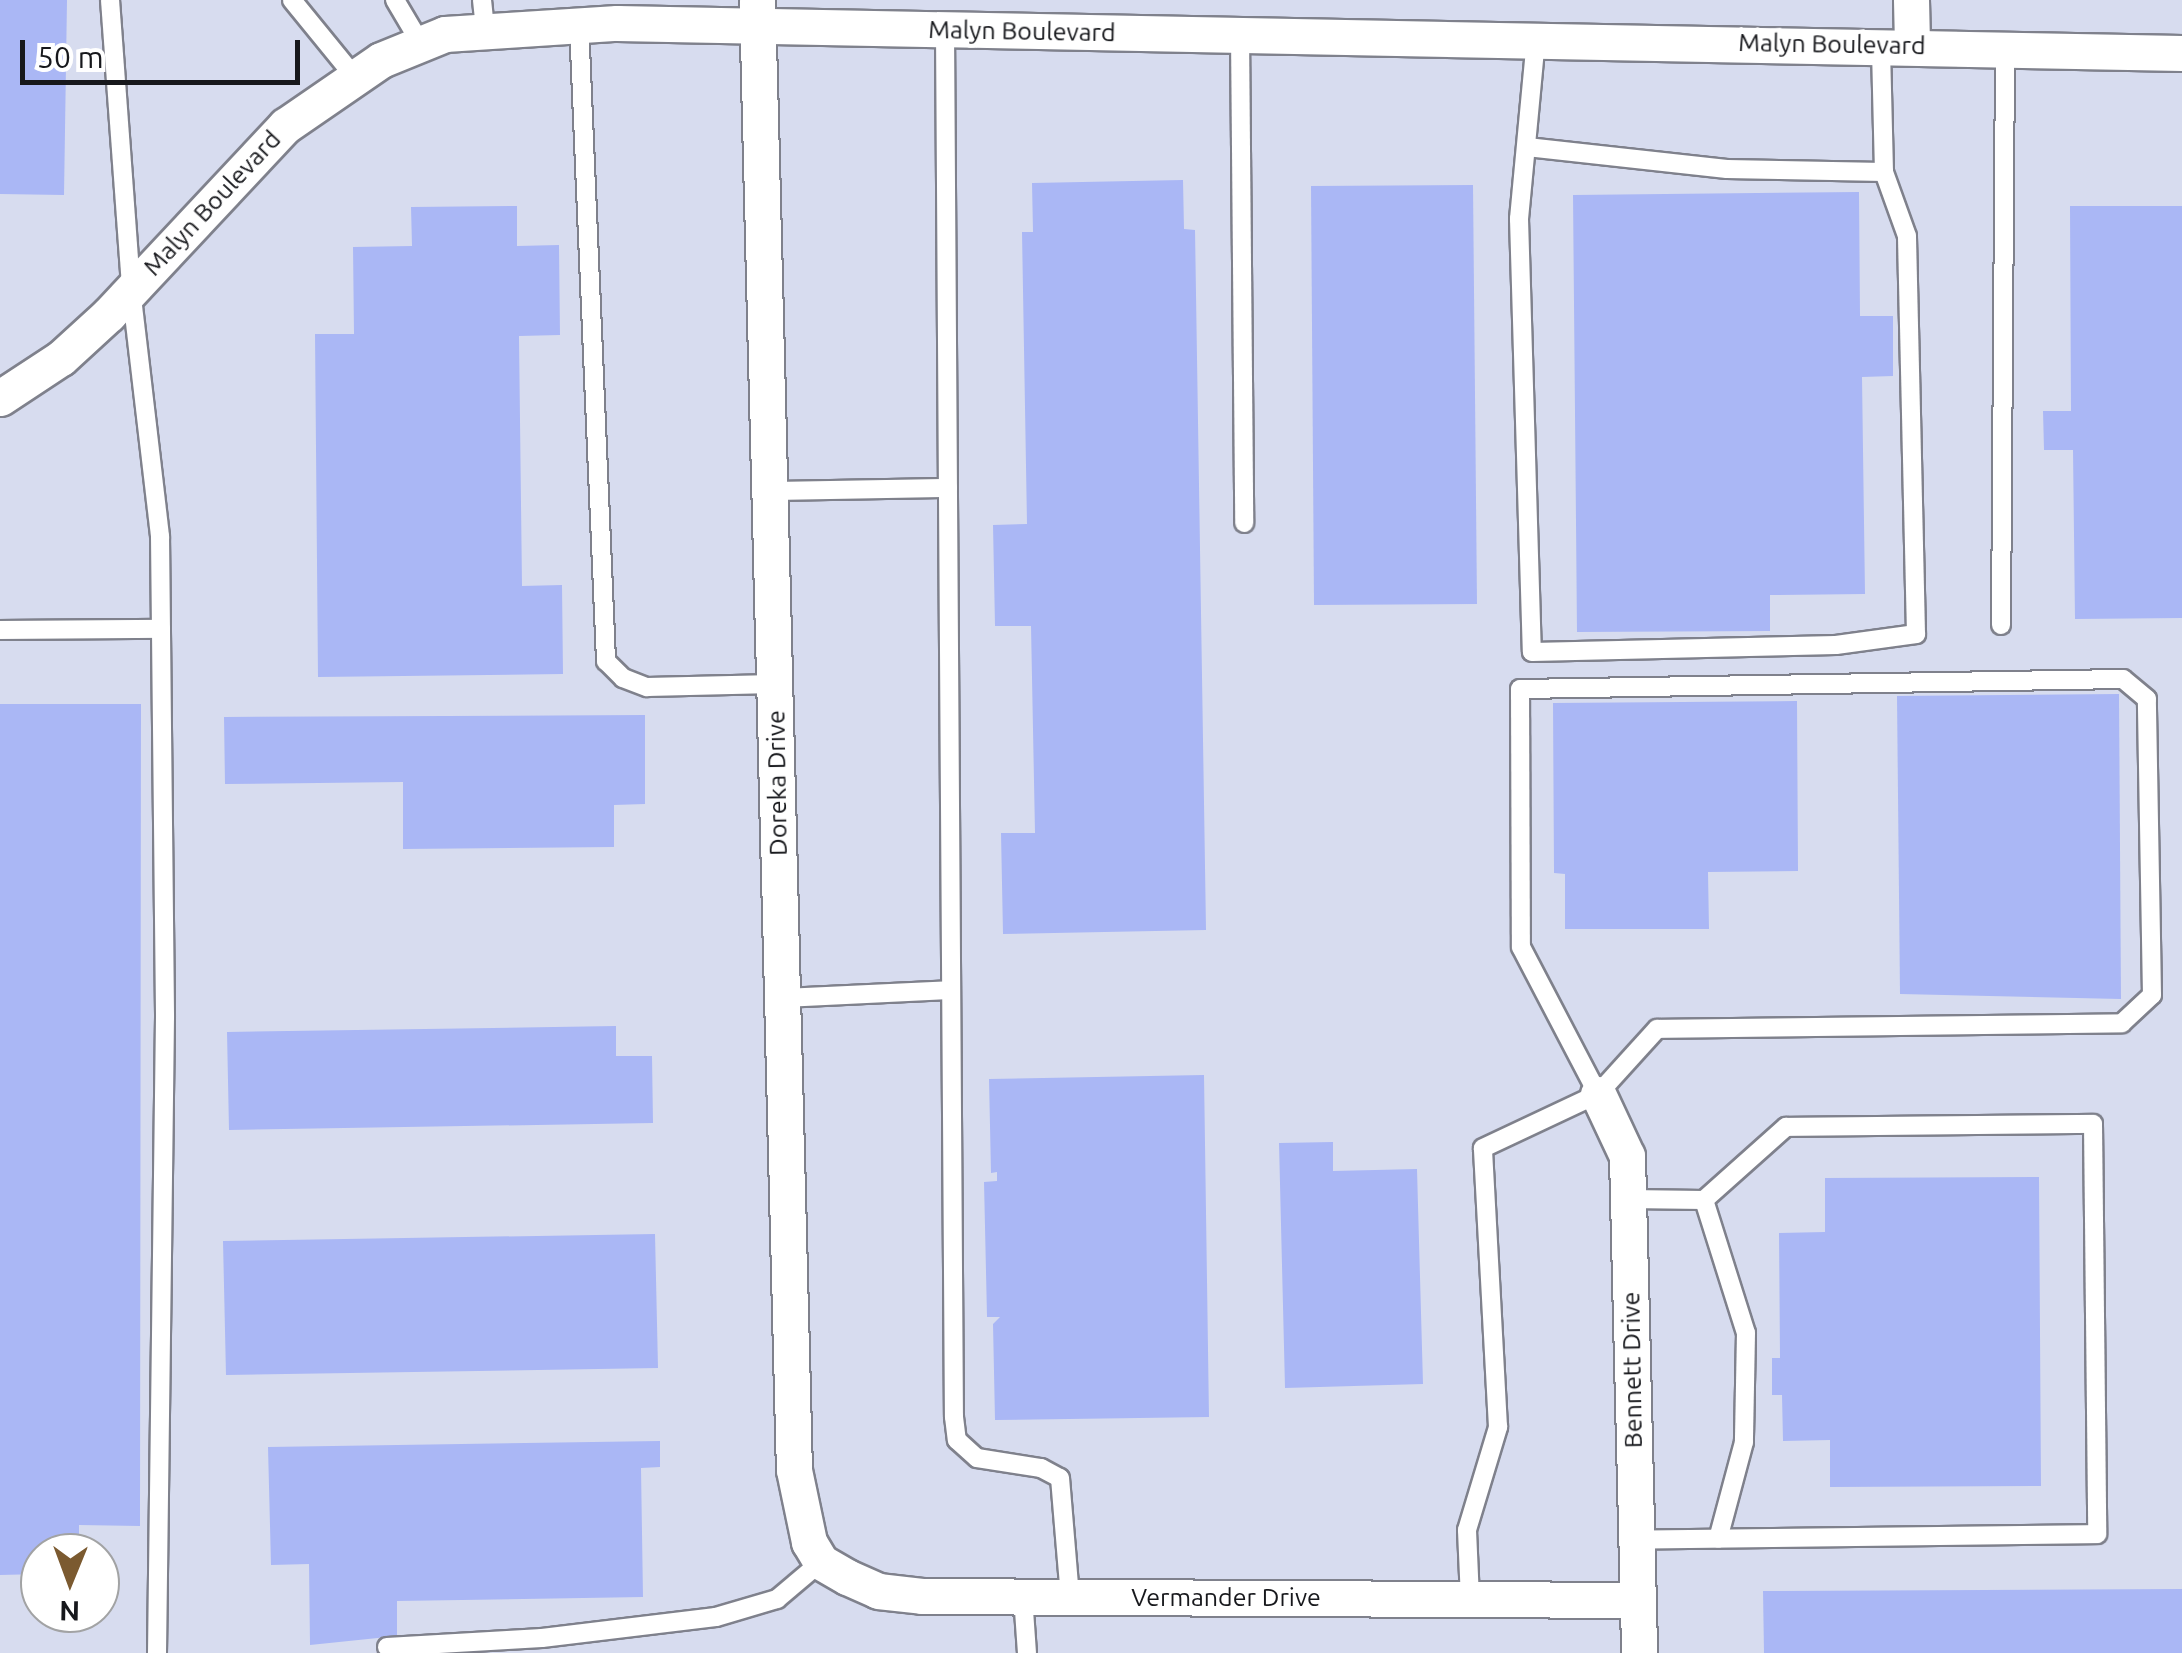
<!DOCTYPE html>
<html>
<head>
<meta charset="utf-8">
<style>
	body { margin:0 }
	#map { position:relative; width:2182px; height:1653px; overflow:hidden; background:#e5e8f4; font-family:Ubuntu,sans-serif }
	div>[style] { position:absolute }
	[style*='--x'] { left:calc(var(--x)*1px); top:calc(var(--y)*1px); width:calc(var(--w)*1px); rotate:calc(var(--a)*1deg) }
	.built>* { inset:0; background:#d7dcef }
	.building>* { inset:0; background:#aab7f5 }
	.roads { filter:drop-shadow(2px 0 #7f818c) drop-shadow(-2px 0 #7f818c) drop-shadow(0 2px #7f818c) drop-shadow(0 -2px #7f818c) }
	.lane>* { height:18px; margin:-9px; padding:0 9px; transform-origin:9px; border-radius:9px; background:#fff }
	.street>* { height:35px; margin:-17.5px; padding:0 17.5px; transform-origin:17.5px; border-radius:17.5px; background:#fff }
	span { translate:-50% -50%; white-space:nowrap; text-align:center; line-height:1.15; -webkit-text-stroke:8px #fff; paint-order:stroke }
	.street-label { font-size:25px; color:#17181c }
	.north { position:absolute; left:20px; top:1533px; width:100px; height:100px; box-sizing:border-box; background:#fff; border:2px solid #a2a3a4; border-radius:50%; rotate:181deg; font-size:28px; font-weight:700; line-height:40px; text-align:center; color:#17181c }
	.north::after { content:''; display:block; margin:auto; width:35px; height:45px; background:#7b5a30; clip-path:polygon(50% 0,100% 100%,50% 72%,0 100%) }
	.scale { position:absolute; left:20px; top:40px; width:280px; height:45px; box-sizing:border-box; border:5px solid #17181c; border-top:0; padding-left:12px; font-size:30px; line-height:35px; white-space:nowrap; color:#17181c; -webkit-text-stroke:8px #fff; paint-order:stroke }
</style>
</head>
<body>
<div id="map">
	<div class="built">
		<div style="clip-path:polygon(evenodd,0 0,2182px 0,2182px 1653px,0 1653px,0 0,40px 1553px,100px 1553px,100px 1613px,40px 1613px,40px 1553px)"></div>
	</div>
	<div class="building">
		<div style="clip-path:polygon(0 0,67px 0,64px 195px,0 194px)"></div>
		<div style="clip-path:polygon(1183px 180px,1184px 229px,1195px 230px,1206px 930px,1003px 934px,1001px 833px,1035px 833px,1031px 626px,995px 626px,993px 525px,1027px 524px,1022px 232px,1033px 232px,1032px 183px)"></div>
		<div style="clip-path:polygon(1473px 185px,1477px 604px,1314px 605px,1311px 186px)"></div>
		<div style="clip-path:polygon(1859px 192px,1860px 316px,1893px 316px,1893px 376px,1862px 377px,1865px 594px,1770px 595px,1770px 631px,1577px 632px,1573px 195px)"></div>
		<div style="clip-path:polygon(517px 206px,517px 246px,559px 245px,560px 335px,519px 336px,522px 586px,562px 585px,563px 674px,318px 677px,315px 334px,354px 334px,353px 247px,412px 246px,411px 207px)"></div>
		<div style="clip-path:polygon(2070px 206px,2182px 206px,2182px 618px,2075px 619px,2073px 450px,2044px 450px,2043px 411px,2071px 411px)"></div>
		<div style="clip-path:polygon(2119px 694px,2121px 999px,1900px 994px,1897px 696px)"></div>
		<div style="clip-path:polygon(1797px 701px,1798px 871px,1708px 872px,1709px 929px,1565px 929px,1565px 874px,1554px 873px,1553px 703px)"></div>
		<div style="clip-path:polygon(0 704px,141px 704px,140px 1526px,79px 1525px,79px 1553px,40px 1553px,40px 1574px,0 1575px)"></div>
		<div style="clip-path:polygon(645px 715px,645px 804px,614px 805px,614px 847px,403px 849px,403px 782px,225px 784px,224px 717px)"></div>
		<div style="clip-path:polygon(616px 1026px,616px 1056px,652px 1056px,653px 1123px,229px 1130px,227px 1032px)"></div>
		<div style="clip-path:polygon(1204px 1075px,1209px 1417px,995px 1420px,993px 1324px,1000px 1317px,987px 1317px,984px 1182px,997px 1181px,997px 1172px,991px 1173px,989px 1079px)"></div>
		<div style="clip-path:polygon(1333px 1142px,1333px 1171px,1417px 1169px,1423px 1384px,1285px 1388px,1279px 1143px)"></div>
		<div style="clip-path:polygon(2039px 1177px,2041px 1486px,1830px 1487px,1830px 1440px,1783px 1441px,1782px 1395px,1772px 1395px,1772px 1358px,1780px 1358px,1779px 1233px,1825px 1232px,1825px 1178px)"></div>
		<div style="clip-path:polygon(655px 1234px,658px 1368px,226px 1375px,223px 1241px)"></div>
		<div style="clip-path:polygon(660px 1441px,660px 1467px,641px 1468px,643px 1597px,397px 1601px,397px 1636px,310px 1645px,309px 1564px,271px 1565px,268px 1447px)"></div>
		<div style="clip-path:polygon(2182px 1589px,2182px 1653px,1764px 1653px,1763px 1591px)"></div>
	</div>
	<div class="roads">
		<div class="lane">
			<div style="--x:110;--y:0;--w:290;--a:85.8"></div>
			<div style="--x:131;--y:289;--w:249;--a:83.3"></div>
			<div style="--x:160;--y:536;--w:481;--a:89.4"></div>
			<div style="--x:165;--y:1017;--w:636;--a:90.72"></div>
			<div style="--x:292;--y:0;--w:98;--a:50.8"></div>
			<div style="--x:395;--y:0;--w:51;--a:59.4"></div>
			<div style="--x:482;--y:0;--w:30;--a:84"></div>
			<div style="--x:579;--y:24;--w:638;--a:87.57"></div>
			<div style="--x:606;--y:661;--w:24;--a:45"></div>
			<div style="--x:623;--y:678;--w:26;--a:21"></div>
			<div style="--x:647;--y:687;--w:127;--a:-1.4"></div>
			<div style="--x:945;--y:30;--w:1387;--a:89.63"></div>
			<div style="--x:954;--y:1417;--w:23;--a:83"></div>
			<div style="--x:957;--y:1440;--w:27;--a:42"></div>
			<div style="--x:977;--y:1458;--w:65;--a:8.9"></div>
			<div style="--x:1041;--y:1468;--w:21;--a:28"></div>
			<div style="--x:1060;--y:1478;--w:119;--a:85.2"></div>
			<div style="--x:1240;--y:34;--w:489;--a:89.5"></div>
			<div style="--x:1536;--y:39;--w:181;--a:95.4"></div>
			<div style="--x:1519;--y:219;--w:433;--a:88.3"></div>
			<div style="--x:1532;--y:652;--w:304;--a:-1.3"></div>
			<div style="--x:1836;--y:645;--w:81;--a:-7.8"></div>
			<div style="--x:1916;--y:634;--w:398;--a:-91.3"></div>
			<div style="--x:1907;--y:236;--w:68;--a:-109.8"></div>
			<div style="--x:1884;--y:172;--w:127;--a:-91.4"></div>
			<div style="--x:1527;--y:147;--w:201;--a:6.3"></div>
			<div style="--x:1727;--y:169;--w:157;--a:1.1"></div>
			<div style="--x:769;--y:491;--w:179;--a:-1"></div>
			<div style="--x:2001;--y:625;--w:578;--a:-89.6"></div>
			<div style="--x:0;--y:630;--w:161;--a:-0.4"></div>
			<div style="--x:782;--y:998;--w:169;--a:-2.7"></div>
			<div style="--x:1628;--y:1199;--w:76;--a:0.8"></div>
			<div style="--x:1704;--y:1200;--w:110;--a:-41.7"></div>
			<div style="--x:1786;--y:1127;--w:307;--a:-0.6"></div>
			<div style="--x:2093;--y:1124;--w:410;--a:89.4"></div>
			<div style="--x:2097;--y:1534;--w:461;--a:179.3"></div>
			<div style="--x:1704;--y:1200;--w:139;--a:72.5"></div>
			<div style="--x:1746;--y:1333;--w:109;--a:91.1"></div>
			<div style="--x:1744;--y:1442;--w:100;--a:105"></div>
			<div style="--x:1023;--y:1596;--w:57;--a:86"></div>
			<div style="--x:1470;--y:1599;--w:69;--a:-92.5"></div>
			<div style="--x:1467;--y:1530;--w:108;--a:-73.2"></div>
			<div style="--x:1498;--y:1427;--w:279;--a:-93.1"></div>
			<div style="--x:1483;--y:1148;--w:127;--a:-25.2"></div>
			<div style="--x:1598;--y:1094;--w:88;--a:-47.8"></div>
			<div style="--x:1657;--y:1029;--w:465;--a:-0.7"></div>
			<div style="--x:2122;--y:1023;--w:41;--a:-43"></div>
			<div style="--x:2152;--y:995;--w:296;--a:-91"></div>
			<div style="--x:2147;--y:699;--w:31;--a:-140"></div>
			<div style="--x:2123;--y:679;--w:603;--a:179.05"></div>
			<div style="--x:1520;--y:689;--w:258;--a:89.8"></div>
			<div style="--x:1521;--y:947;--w:166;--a:62.4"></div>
			<div style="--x:387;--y:1647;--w:155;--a:-3.3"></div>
			<div style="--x:542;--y:1638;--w:175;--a:-6.9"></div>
			<div style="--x:716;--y:1617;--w:64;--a:-16.4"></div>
			<div style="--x:777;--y:1599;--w:57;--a:-40.1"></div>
		</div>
		<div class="street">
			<div style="--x:757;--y:0;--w:1470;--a:88.56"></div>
			<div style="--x:794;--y:1470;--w:74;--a:78.2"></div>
			<div style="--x:809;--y:1542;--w:23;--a:59"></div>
			<div style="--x:821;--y:1562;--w:30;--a:30"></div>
			<div style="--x:847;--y:1577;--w:34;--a:24"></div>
			<div style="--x:878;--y:1591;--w:44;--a:6.5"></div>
			<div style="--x:922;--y:1596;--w:716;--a:0.32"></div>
			<div style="--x:1911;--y:0;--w:45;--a:88.7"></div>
			<div style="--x:0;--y:398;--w:73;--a:-33.3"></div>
			<div style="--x:61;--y:358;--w:65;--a:-42.5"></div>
			<div style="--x:109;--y:314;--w:258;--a:-46.9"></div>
			<div style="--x:285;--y:126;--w:116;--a:-34.5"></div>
			<div style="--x:381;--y:60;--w:69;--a:-22.1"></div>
			<div style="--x:445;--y:34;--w:172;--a:-3.7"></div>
			<div style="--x:617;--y:23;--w:1565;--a:1.1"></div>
			<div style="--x:1598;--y:1094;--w:68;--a:64.9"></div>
			<div style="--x:1627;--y:1156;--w:497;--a:88.6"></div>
		</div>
	</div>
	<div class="street-label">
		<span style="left:1022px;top:31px;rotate:1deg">Malyn Boulevard</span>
		<span style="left:1832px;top:44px;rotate:1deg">Malyn Boulevard</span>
		<span style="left:212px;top:203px;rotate:-47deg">Malyn Boulevard</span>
		<span style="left:777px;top:783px;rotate:-91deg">Doreka Drive</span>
		<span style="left:1632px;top:1370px;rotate:-91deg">Bennett Drive</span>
		<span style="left:1226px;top:1597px">Vermander Drive</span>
	</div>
	<div class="north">N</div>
	<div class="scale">50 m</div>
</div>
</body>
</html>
